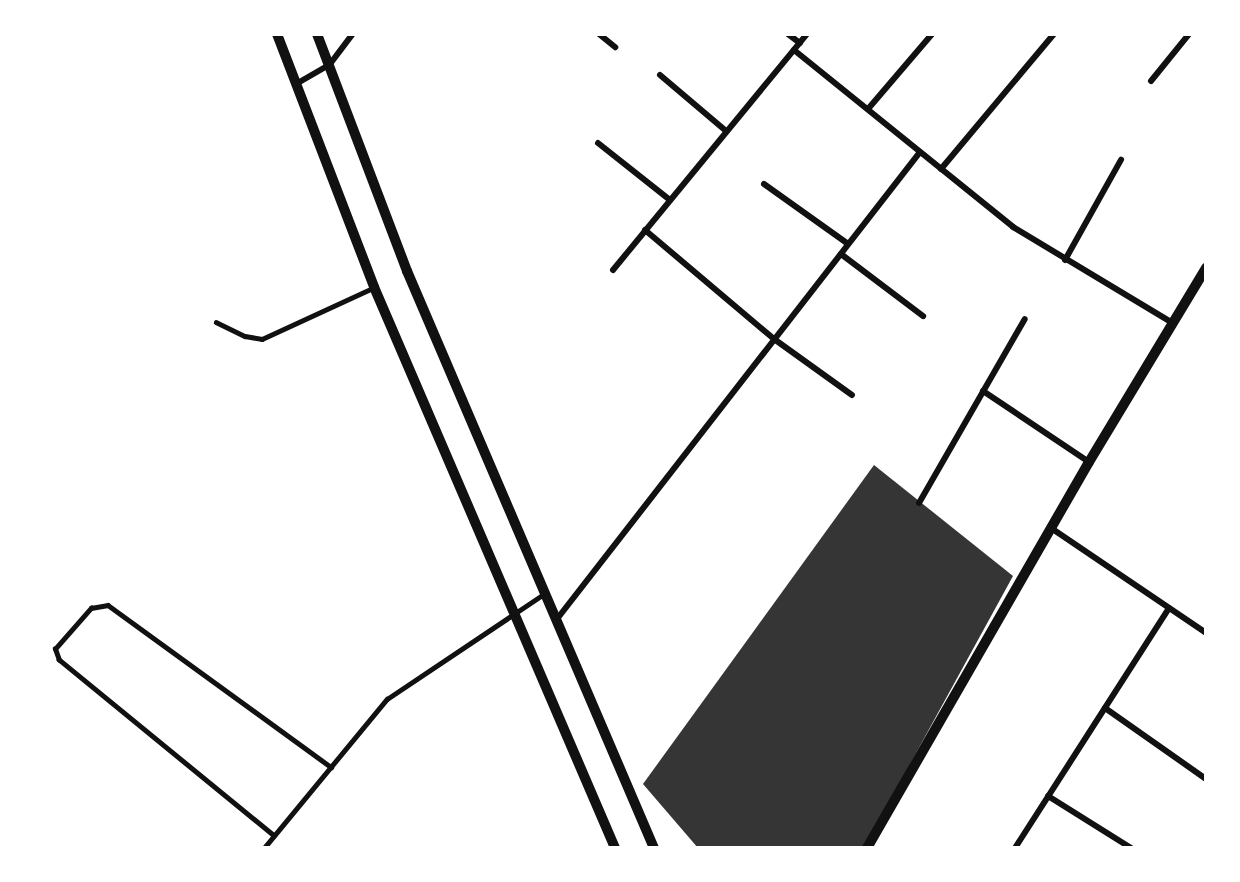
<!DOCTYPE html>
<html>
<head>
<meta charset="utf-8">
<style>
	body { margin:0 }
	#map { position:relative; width:1240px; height:882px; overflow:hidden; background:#fff; font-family:Georgia,serif }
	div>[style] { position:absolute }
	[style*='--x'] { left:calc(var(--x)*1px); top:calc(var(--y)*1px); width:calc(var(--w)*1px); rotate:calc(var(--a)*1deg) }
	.building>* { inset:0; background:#353535 }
	.service>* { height:4.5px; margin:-2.25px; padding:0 2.25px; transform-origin:2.25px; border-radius:2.25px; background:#111 }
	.minor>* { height:6px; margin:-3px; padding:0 3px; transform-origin:3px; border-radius:3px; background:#111 }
	.tertiary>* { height:10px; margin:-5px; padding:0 5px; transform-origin:5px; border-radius:5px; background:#111 }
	span { translate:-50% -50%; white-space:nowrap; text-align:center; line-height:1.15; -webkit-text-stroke:6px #fff; paint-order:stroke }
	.frame { position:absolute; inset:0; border:36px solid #fff; pointer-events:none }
</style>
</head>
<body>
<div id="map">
	<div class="building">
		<div style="clip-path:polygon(874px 465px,1013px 576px,864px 848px,698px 848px,643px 784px)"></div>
	</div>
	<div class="service">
		<div style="--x:216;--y:322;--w:32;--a:26"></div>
		<div style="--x:245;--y:336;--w:17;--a:10"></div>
		<div style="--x:262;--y:339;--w:122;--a:-24.7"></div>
		<div style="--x:274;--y:836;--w:278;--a:-140.7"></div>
		<div style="--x:59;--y:660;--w:12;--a:-110"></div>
		<div style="--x:55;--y:649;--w:55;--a:-48.7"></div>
		<div style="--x:91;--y:608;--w:17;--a:-10"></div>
		<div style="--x:108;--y:605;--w:276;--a:36"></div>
		<div style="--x:264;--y:848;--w:193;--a:-50.5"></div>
		<div style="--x:387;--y:699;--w:189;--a:-33.8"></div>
	</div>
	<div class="minor">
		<div style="--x:599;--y:34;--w:21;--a:39"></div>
		<div style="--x:788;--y:34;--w:15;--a:37"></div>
		<div style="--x:794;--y:50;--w:282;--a:38.9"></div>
		<div style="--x:1013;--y:227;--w:187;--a:31"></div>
		<div style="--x:660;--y:75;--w:87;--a:40.3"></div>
		<div style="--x:1151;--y:81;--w:60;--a:-51"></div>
		<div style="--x:296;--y:84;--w:39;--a:-30"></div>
		<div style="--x:330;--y:64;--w:38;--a:-53"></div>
		<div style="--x:868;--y:109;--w:99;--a:-49.5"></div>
		<div style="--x:598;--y:143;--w:92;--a:38.4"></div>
		<div style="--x:941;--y:169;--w:176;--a:-50.1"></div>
		<div style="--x:764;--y:184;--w:103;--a:35.5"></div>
		<div style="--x:645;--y:230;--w:169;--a:40.2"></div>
		<div style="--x:774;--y:339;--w:96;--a:35.7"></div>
		<div style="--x:841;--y:254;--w:103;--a:37.1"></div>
		<div style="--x:1065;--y:260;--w:115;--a:-60.8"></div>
		<div style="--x:613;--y:270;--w:306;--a:-50.6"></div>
		<div style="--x:983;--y:391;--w:128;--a:33.8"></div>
		<div style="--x:919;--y:503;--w:212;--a:-60.1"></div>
		<div style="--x:1051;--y:528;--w:187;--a:34.1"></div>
		<div style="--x:557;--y:619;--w:591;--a:-52.14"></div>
		<div style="--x:1105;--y:708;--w:123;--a:35.1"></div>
		<div style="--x:1048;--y:796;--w:98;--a:32.1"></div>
		<div style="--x:1015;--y:848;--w:285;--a:-57.3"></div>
	</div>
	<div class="tertiary">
		<div style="--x:277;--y:34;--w:271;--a:69"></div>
		<div style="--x:374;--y:287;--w:611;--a:66.75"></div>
		<div style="--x:317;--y:34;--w:254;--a:69.2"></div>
		<div style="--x:407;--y:271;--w:628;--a:66.83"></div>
		<div style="--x:867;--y:848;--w:445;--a:-60.1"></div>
		<div style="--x:1089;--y:462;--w:227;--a:-58.9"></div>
	</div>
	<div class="frame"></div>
</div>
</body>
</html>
